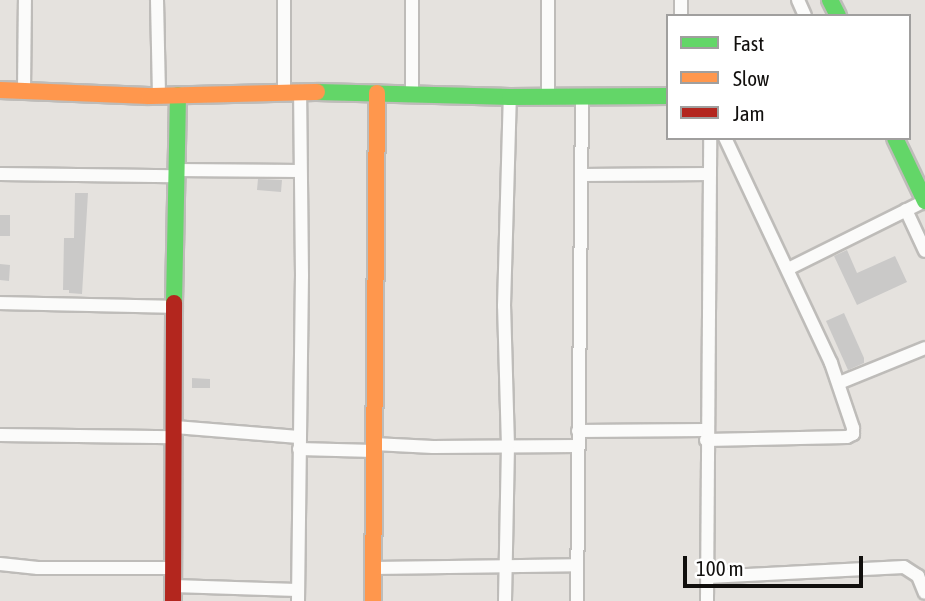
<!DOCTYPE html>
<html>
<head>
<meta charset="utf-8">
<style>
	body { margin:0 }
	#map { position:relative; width:925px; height:601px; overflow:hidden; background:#e5e2de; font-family:"Asap Condensed",sans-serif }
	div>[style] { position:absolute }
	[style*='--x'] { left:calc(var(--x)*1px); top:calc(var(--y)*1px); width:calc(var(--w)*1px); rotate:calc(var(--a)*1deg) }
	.building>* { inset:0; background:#cac9c8 }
	.roads { filter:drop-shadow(2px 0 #bebcb9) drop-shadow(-2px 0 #bebcb9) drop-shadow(0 2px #bebcb9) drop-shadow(0 -2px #bebcb9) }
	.street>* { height:12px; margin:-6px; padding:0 6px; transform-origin:6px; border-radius:6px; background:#fbfbfa }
	.fast>* { height:16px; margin:-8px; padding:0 8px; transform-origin:8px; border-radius:8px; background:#63d668 }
	.slow>* { height:16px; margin:-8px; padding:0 8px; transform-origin:8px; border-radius:8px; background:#ff974d }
	.jam>* { height:16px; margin:-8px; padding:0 8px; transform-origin:8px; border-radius:8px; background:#b3261e }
	span { translate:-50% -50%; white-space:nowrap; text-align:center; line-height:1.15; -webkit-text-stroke:5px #fff; paint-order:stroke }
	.legend { position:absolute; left:666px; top:14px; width:245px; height:126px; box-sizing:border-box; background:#fff; border:2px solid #a09f9e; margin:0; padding:9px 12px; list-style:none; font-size:21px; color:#110f0d }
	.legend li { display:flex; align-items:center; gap:14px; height:35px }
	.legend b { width:35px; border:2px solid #a09f9e }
	.scale { position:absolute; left:683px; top:556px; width:180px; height:32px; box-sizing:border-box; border:4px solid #110f0d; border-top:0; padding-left:9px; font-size:21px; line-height:24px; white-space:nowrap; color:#110f0d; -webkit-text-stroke:5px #fff; paint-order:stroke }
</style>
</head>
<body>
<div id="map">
	<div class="building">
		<div style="clip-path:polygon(258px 179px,282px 180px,281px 192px,257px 190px)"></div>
		<div style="clip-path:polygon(75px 193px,88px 193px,82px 294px,69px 293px,69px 290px,63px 290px,64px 238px,74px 238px)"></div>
		<div style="clip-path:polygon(0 215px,10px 215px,10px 236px,0 236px)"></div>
		<div style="clip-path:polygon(847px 250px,857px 273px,895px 256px,907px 282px,857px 305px,834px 256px)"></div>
		<div style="clip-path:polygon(0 264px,10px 265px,9px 281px,0 280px)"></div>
		<div style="clip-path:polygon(844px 313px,864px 358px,864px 363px,848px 370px,826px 321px)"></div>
		<div style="clip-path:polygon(192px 378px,210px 379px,210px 388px,192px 388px)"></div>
	</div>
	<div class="roads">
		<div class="street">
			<div style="--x:157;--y:0;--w:95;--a:88.8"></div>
			<div style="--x:548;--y:0;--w:96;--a:90"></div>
			<div style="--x:681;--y:0;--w:16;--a:90"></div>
			<div style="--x:798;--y:0;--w:17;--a:66"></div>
			<div style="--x:24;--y:90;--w:90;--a:-89.4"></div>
			<div style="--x:284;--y:91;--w:91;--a:-90"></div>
			<div style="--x:412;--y:94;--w:94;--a:-90"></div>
			<div style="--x:175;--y:170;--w:125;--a:0.5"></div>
			<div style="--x:0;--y:174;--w:174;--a:0.7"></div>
			<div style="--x:582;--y:175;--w:128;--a:-0.4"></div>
			<div style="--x:906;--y:210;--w:45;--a:65.1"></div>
			<div style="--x:788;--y:269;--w:153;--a:-26.4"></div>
			<div style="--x:0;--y:303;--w:175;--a:1.3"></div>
			<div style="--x:839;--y:383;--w:93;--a:-22.1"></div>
			<div style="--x:175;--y:427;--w:124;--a:4.6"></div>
			<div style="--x:578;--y:431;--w:128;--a:-0.4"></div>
			<div style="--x:0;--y:435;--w:175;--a:0.7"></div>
			<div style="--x:706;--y:440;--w:141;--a:-1.2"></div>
			<div style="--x:847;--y:437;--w:7;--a:-27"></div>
			<div style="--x:853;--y:434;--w:6;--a:-90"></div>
			<div style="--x:853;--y:428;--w:69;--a:-108.7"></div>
			<div style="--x:831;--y:363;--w:249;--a:-115.2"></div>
			<div style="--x:374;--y:444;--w:59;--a:2.9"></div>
			<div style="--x:433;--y:447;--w:145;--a:-0.4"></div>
			<div style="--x:299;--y:449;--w:75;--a:1.5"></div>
			<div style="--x:0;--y:564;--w:38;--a:6"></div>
			<div style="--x:38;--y:568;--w:135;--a:0"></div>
			<div style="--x:373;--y:568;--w:203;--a:-0.8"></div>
			<div style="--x:708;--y:577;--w:196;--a:-2.9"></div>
			<div style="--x:904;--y:567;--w:17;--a:33"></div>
			<div style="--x:918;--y:576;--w:18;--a:68"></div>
			<div style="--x:173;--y:586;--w:124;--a:1.8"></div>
			<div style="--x:298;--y:601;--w:325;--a:-89.3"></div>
			<div style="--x:302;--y:276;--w:182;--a:-90.6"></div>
			<div style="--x:505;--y:601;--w:154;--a:-88.9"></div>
			<div style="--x:508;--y:447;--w:141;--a:-91.6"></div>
			<div style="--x:504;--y:306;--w:209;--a:-88.4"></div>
			<div style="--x:577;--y:601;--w:505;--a:-89.43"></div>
			<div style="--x:707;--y:601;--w:463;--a:-89.6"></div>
		</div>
		<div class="fast">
			<div style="--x:830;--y:0;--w:18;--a:63"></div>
			<div style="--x:317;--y:92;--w:193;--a:1.5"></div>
			<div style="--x:510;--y:97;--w:158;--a:-0.4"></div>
			<div style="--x:895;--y:138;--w:70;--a:64.5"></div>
			<div style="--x:174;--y:303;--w:208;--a:-88.9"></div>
		</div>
		<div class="slow">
			<div style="--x:0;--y:90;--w:149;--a:2.3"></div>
			<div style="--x:149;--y:96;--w:168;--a:-1.4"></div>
			<div style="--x:373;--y:601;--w:508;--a:-89.55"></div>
		</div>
		<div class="jam">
			<div style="--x:173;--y:601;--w:298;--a:-89.8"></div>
		</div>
	</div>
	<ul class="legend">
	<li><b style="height:9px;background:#63d668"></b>Fast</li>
	<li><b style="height:9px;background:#ff974d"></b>Slow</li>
	<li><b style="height:9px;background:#b3261e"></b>Jam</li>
	</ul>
	<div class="scale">100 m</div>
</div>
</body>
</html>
